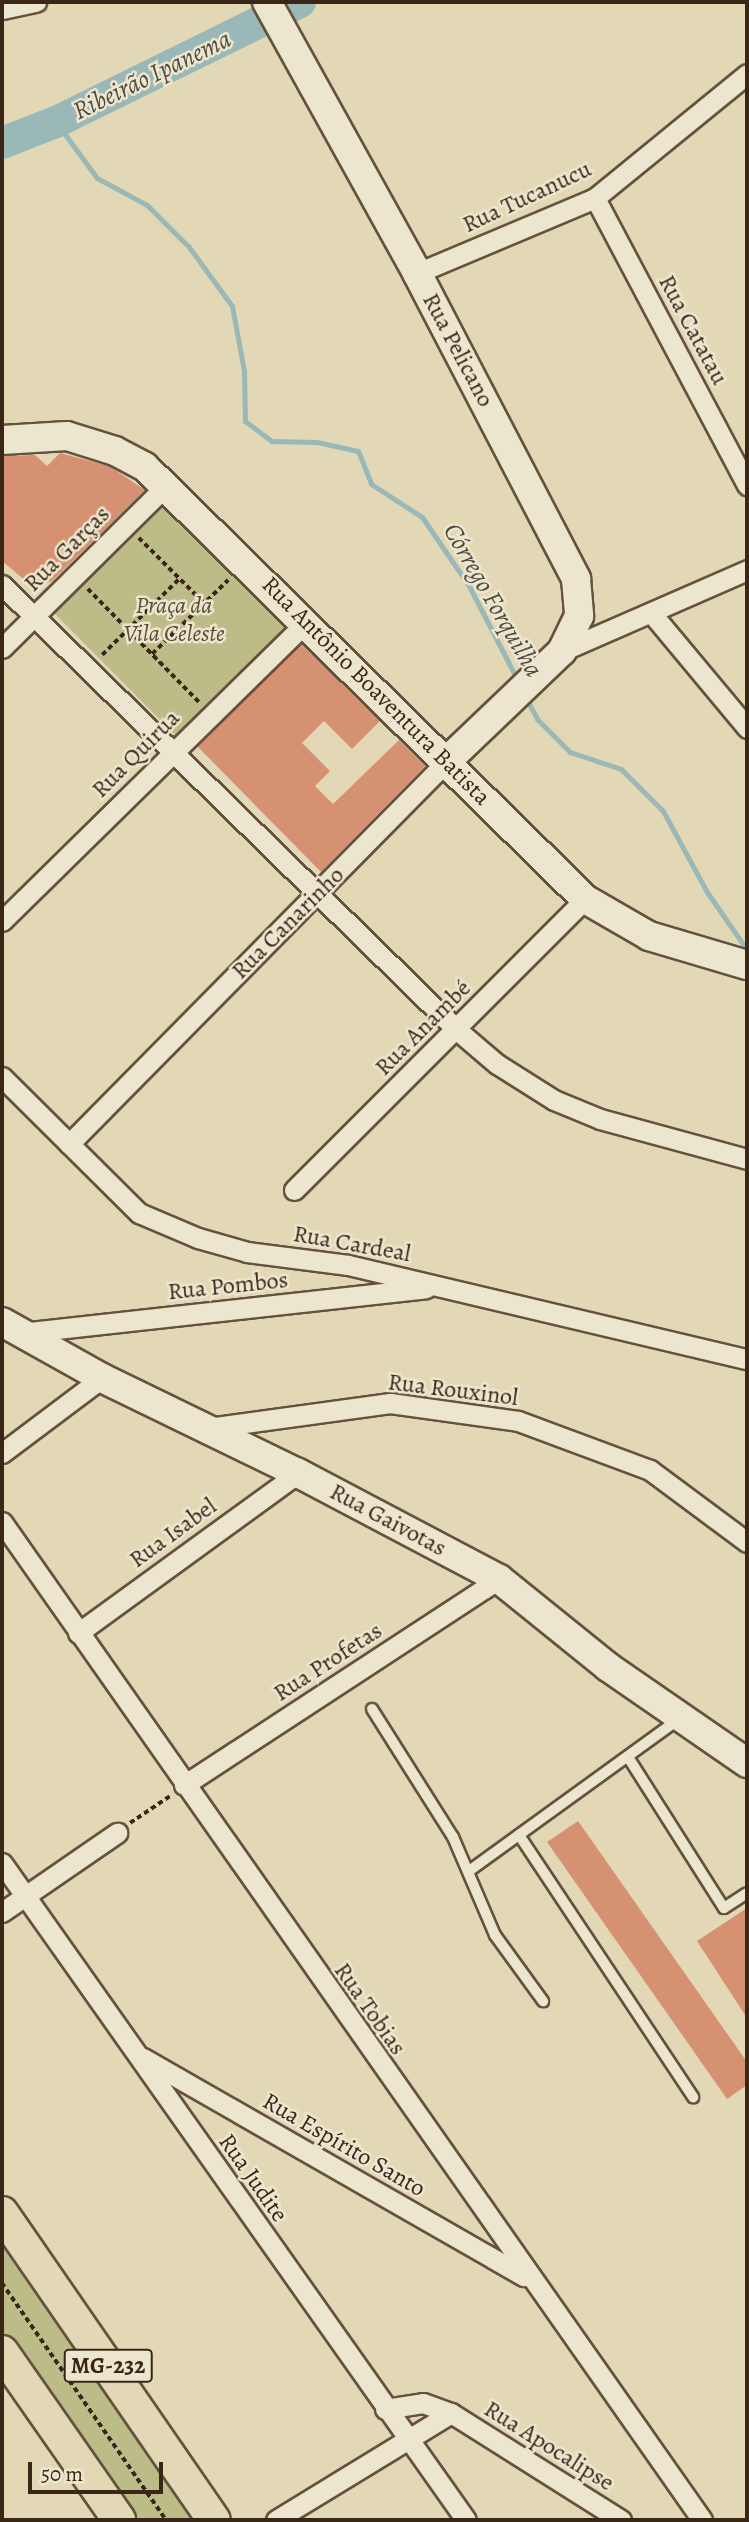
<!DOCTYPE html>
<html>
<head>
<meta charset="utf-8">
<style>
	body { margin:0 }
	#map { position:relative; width:749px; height:2522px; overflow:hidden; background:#e3d8b5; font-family:Alegreya,serif }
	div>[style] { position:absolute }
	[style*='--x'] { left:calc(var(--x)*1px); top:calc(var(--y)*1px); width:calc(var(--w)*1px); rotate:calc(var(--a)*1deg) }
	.green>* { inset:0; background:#bbbc88 }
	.stream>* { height:5px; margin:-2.5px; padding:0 2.5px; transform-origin:2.5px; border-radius:2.5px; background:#99b8b7 }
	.river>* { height:32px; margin:-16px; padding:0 16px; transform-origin:16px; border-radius:16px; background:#99b8b7 }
	.building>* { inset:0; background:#d69173 }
	.path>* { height:3.5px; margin-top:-1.75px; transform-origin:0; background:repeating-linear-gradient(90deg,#392617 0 5px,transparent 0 8.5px) }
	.roads { filter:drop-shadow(2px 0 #64523e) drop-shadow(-2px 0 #64523e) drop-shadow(0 2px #64523e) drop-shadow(0 -2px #64523e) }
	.lane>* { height:10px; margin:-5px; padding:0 5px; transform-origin:5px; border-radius:5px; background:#ede6cf }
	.street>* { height:19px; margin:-9.5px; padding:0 9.5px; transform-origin:9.5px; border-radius:9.5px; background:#ede6cf }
	.secondary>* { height:28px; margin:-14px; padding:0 14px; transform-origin:14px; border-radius:14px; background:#ede6cf }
	.primary>* { height:32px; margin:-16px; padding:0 16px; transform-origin:16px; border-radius:16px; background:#e3d8b5 }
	span { translate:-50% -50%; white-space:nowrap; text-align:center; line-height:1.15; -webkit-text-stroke:5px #ede6cf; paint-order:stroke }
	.shield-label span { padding:2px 5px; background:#ede6cf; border:2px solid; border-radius:5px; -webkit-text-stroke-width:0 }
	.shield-label { font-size:23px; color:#392617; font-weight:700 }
	.street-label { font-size:24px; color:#392617 }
	.park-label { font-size:24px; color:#5a4c33; font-style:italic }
	.water-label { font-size:26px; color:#514a3f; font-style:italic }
	.frame { position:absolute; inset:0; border:4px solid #392617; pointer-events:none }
	.scale { position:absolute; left:28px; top:2462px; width:135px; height:32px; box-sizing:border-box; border:4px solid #392617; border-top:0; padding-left:9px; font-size:21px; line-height:24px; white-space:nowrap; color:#392617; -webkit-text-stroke:5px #ede6cf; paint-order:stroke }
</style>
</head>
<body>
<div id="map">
	<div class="green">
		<div style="clip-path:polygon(168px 499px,292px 624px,177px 737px,53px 612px)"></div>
		<div style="clip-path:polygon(2px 2229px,203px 2520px,130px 2520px,2px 2336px)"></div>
	</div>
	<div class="stream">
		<div style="--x:56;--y:122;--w:69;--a:53.8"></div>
		<div style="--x:97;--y:178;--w:57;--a:28.4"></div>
		<div style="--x:147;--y:205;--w:59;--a:45"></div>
		<div style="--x:189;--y:247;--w:73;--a:53.9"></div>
		<div style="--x:232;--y:306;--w:66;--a:79.5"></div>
		<div style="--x:244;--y:371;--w:50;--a:88.9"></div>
		<div style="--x:245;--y:421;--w:34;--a:37"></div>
		<div style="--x:272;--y:441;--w:45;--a:1.3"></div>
		<div style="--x:317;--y:442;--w:42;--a:12.4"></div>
		<div style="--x:358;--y:451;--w:35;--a:68"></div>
		<div style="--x:371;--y:484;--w:61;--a:32.9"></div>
		<div style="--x:422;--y:517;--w:83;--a:55.7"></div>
		<div style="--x:469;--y:586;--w:109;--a:62.7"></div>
		<div style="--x:526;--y:698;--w:24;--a:62"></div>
		<div style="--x:537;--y:719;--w:47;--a:45"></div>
		<div style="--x:570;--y:752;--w:54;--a:18.4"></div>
		<div style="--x:621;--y:769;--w:59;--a:45"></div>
		<div style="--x:663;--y:811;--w:92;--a:61.5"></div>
		<div style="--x:707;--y:892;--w:70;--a:55.4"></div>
	</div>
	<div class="river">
		<div style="--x:2;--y:143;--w:58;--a:-21.3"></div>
		<div style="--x:56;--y:122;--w:272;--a:-26.2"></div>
	</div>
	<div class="building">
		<div style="clip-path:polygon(60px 453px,109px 466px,145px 490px,52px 581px,34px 588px,2px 561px,2px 456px,35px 455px,47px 466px)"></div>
		<div style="clip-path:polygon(301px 644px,380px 721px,352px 749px,324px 721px,302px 743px,330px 771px,315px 786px,333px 804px,399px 740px,425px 766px,321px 872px,197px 746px)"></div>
		<div style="clip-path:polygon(578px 1821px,747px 2062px,747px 2085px,727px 2099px,547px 1842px)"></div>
		<div style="clip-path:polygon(747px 1908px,747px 2018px,697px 1941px)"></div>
	</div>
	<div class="path">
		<div style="--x:139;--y:538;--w:92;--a:45"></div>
		<div style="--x:88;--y:589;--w:160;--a:45.5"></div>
		<div style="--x:152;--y:654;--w:106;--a:-44.2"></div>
		<div style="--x:102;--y:655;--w:110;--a:-44.6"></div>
		<div style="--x:130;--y:1823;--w:48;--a:-34"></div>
		<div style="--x:2;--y:2283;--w:288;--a:55.3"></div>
	</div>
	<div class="roads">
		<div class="lane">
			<div style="--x:372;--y:1709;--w:151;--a:57.7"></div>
			<div style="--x:453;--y:1837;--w:107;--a:66.8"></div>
			<div style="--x:495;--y:1935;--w:82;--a:54"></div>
			<div style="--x:628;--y:1757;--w:179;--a:57.6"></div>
			<div style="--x:724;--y:1908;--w:27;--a:-33"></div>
			<div style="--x:519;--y:1835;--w:315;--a:56.4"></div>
			<div style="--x:469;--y:1871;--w:259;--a:-35.9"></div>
		</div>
		<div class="street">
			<div style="--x:2;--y:9;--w:35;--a:-12"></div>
			<div style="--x:595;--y:198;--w:325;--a:62.1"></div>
			<div style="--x:417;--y:273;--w:193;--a:-22.8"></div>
			<div style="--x:595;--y:198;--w:196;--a:-39.2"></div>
			<div style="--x:2;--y:585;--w:636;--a:44.36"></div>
			<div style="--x:457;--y:1030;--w:52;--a:40.4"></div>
			<div style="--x:497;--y:1064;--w:67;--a:32.3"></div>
			<div style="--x:554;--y:1100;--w:50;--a:22.4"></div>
			<div style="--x:600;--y:1119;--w:152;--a:15.2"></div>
			<div style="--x:653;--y:615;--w:147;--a:50.2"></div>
			<div style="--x:2;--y:648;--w:232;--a:-44.7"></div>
			<div style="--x:562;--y:651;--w:202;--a:-23.6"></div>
			<div style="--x:2;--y:921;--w:426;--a:-44.5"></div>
			<div style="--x:2;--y:1077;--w:193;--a:44.8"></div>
			<div style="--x:139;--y:1213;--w:64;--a:23"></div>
			<div style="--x:198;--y:1238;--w:51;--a:15.9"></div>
			<div style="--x:247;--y:1252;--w:102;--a:7.3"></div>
			<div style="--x:348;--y:1265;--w:410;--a:13.3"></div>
			<div style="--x:69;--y:1144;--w:538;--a:-45.38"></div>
			<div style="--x:294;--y:1190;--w:412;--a:-45"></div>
			<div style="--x:21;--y:1333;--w:407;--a:-6.3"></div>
			<div style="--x:208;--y:1428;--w:184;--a:-7.8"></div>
			<div style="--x:390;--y:1403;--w:129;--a:8"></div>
			<div style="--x:518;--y:1421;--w:141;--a:20.4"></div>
			<div style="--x:650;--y:1470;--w:121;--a:36.6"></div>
			<div style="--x:2;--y:1453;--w:125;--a:-36.9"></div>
			<div style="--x:2;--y:1522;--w:1219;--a:54.95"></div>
			<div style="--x:78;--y:1633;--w:272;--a:-36"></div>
			<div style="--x:184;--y:1785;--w:376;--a:-33.2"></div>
			<div style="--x:2;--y:1863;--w:804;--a:54.77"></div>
			<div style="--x:2;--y:1912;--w:140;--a:-34.5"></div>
			<div style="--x:143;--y:2058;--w:439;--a:29.8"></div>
			<div style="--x:385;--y:2409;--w:38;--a:-9"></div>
			<div style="--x:423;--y:2403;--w:30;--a:20"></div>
			<div style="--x:451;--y:2413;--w:201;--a:32.2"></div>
			<div style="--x:276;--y:2520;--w:205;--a:-31.4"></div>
		</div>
		<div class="secondary">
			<div style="--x:267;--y:2;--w:310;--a:61"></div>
			<div style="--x:417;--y:273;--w:345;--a:62.5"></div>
			<div style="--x:576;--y:579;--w:37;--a:85"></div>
			<div style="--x:579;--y:616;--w:39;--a:116"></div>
			<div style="--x:562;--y:651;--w:159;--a:136.3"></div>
			<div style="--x:2;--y:440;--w:65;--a:-3.5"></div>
			<div style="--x:67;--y:436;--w:50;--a:17.4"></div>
			<div style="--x:115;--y:451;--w:34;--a:28"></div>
			<div style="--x:145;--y:467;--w:617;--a:44.47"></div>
			<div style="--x:585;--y:899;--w:74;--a:30"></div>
			<div style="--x:649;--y:936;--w:102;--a:16.5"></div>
			<div style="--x:2;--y:1322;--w:115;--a:29.2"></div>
			<div style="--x:102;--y:1378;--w:218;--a:25.9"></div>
			<div style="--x:298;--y:1473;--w:227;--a:27.8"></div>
			<div style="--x:499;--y:1579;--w:140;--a:38.9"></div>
			<div style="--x:608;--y:1667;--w:169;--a:34.6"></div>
		</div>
		<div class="primary">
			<div style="--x:2;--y:2213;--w:373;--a:55.4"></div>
			<div style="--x:2;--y:2352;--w:205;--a:55.1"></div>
		</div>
	</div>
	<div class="shield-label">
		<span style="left:108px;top:2366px">MG-232</span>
	</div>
	<div class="street-label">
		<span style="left:527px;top:197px;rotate:-25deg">Rua Tucanucu</span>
		<span style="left:693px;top:330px;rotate:62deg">Rua Catatau</span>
		<span style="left:458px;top:350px;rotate:62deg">Rua Pelicano</span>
		<span style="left:67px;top:549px;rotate:-45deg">Rua Garças</span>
		<span style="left:376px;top:691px;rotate:45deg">Rua Antônio Boaventura Batista</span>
		<span style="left:136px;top:754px;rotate:-45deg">Rua Quirua</span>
		<span style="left:288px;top:923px;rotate:-45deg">Rua Canarinho</span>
		<span style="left:423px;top:1028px;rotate:-45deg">Rua Anambé</span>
		<span style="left:352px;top:1244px;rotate:10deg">Rua Cardeal</span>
		<span style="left:228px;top:1286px;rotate:-6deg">Rua Pombos</span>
		<span style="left:453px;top:1390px;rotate:7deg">Rua Rouxinol</span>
		<span style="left:388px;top:1520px;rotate:28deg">Rua Gaivotas</span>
		<span style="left:173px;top:1533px;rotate:-36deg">Rua Isabel</span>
		<span style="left:328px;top:1662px;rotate:-33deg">Rua Profetas</span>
		<span style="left:370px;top:2009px;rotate:55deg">Rua Tobias</span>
		<span style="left:344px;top:2145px;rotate:30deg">Rua Espírito Santo</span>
		<span style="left:253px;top:2178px;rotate:55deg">Rua Judite</span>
		<span style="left:549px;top:2446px;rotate:32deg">Rua Apocalipse</span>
	</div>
	<div class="park-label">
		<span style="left:174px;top:620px">Praça da<br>Vila Celeste</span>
	</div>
	<div class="water-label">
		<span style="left:152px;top:75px;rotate:-26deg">Ribeirão Ipanema</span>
		<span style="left:493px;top:600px;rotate:60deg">Córrego Forquilha</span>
	</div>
	<div class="frame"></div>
	<div class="scale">50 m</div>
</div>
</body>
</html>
